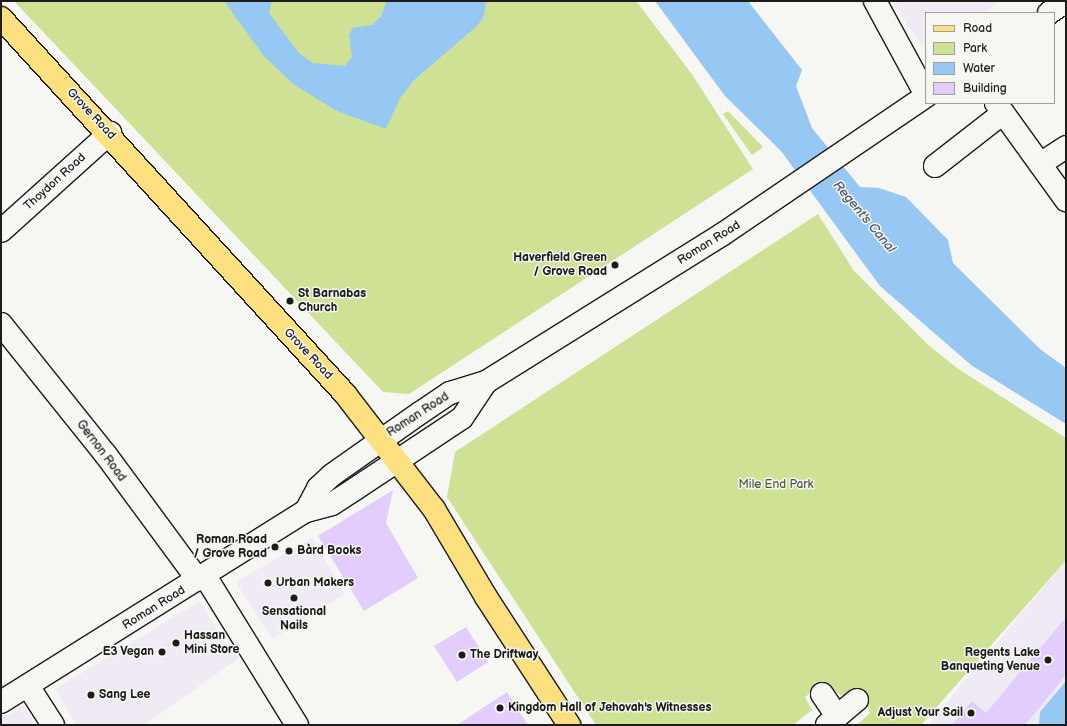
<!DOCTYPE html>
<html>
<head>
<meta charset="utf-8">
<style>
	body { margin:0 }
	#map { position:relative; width:1067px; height:726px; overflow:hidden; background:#f6f6f2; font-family:"Balsamiq Sans",sans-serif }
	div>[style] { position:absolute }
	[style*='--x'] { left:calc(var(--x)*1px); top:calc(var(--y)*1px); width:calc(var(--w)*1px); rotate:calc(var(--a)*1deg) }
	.built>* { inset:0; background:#f0eaf5 }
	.green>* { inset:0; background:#cee195 }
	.water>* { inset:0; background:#97c8f3 }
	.building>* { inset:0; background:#e2cdfd }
	.roads { filter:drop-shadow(1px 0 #1c1c1c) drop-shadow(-1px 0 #1c1c1c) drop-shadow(0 1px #1c1c1c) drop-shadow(0 -1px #1c1c1c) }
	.street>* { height:22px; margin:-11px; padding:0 11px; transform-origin:11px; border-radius:11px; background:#f6f6f2 }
	.secondary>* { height:22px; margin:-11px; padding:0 11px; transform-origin:11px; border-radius:11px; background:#f6f6f2 }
	.primary>* { height:22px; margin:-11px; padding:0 11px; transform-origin:11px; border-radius:11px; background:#fce080 }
	.dots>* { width:11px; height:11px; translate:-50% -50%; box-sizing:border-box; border:2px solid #f6f6f2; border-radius:50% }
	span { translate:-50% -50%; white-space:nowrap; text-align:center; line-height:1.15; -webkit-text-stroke:3px #f6f6f2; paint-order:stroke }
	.street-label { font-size:12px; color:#1c1c1c }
	.poi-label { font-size:12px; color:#1c1c1c; font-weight:700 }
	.right { translate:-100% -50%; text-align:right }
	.left { translate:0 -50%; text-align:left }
	.park-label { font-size:12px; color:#515740 }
	.water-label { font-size:13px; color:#475867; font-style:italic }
	.frame { position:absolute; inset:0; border:2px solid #1c1c1c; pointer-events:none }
	.legend { position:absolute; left:925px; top:12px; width:130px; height:92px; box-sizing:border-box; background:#f6f6f2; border:1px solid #9f9f9c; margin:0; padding:5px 7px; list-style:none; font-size:12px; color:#1c1c1c }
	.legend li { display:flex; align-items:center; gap:8px; height:20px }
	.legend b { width:20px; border:1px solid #9f9f9c }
</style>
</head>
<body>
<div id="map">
	<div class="built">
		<div style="clip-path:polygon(899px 1px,999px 1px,985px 13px,926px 13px,926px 45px,922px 45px,907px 25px,895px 3px)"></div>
		<div style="clip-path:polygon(312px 538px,345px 594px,272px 639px,236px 582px)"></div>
		<div style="clip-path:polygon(1066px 560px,1066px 681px,1040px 712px,1039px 725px,928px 725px)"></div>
		<div style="clip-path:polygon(200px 601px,223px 639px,239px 658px,144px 725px,76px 725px,55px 689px)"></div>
		<div style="clip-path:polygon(24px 705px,36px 725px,1px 725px,1px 719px)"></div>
	</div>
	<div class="green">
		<div style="clip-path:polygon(14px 1px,636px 1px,691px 73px,753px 169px,409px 394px,383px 392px)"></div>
		<div style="clip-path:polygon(728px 111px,763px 147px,752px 155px,723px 114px)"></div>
		<div style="clip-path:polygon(818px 214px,854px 271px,927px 344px,957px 368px,1066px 438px,1066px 560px,921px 725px,857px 725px,870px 713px,864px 694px,842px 696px,824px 683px,805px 697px,812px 710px,793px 725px,596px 725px,447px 497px,455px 452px)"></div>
	</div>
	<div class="water">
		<div style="clip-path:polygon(224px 1px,272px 1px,269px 13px,299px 53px,313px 63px,345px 66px,352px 57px,349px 36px,352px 28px,372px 25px,381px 16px,387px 1px,486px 1px,484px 16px,477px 26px,414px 80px,400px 98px,386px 129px,337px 111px,293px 84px,263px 55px)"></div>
		<div style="clip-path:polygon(655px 1px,748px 1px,802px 70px,796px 86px,812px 128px,860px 187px,879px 188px,906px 197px,948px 240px,953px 263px,1040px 349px,1066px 368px,1066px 424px,971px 365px,880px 286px,781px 151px,725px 96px)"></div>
		<div style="clip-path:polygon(1066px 681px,1066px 725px,1039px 725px,1040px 712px)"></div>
	</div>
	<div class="building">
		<div style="clip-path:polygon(393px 490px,386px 523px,418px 578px,364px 611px,318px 536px)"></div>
		<div style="clip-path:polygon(1066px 617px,1066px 675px,1025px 725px,952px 725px,972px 701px,986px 713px)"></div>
		<div style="clip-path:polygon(466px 627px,488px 662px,457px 682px,434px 646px)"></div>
		<div style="clip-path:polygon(507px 692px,528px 725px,457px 725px)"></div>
	</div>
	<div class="roads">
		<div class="street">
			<div style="--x:875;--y:1;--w:107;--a:61.5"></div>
			<div style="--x:996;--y:103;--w:120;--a:54.2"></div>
			<div style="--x:1040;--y:164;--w:31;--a:-33"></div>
			<div style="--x:935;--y:166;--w:86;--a:-37.9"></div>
			<div style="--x:1;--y:231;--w:147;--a:-42"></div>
			<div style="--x:1;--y:324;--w:168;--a:51.3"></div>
			<div style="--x:106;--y:455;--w:155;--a:53.6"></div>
			<div style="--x:205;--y:576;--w:175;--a:58.3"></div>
			<div style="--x:28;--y:686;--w:46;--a:57.3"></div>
			<div style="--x:822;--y:694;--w:27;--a:56"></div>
			<div style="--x:827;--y:725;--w:39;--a:-40"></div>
		</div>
		<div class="secondary">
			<div style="--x:1049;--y:13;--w:21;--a:-35"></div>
			<div style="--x:306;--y:511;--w:26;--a:-62"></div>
			<div style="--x:318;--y:488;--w:19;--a:-43"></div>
			<div style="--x:332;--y:475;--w:108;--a:-35.2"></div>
			<div style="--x:420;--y:413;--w:36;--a:-34"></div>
			<div style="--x:450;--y:393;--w:38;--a:-17"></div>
			<div style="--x:486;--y:382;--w:279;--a:-32"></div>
			<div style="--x:723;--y:234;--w:245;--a:-34.2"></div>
			<div style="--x:1;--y:702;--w:360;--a:-32.1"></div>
			<div style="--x:306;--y:511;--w:27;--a:-15"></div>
			<div style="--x:332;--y:504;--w:27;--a:-33"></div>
			<div style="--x:355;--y:489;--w:128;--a:-33.6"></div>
			<div style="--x:462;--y:418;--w:43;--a:-56.3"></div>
		</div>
		<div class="primary">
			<div style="--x:1;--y:18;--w:510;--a:47.54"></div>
			<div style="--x:345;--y:394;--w:145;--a:52.3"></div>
			<div style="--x:434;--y:509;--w:102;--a:59.4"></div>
			<div style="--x:486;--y:597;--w:153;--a:57"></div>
		</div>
	</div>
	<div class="dots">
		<div style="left:615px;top:265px;background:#1c1c1c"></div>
		<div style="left:290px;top:301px;background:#1c1c1c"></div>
		<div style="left:275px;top:547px;background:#1c1c1c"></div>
		<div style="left:289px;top:551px;background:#1c1c1c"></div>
		<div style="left:268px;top:583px;background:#1c1c1c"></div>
		<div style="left:294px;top:598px;background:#1c1c1c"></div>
		<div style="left:176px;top:643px;background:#1c1c1c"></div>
		<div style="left:162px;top:652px;background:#1c1c1c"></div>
		<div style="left:462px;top:655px;background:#1c1c1c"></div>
		<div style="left:1048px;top:660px;background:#1c1c1c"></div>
		<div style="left:91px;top:695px;background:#1c1c1c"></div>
		<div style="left:500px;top:708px;background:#1c1c1c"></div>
		<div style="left:971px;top:713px;background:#1c1c1c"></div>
	</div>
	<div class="street-label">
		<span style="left:91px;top:114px;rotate:47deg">Grove Road</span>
		<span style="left:55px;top:182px;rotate:-42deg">Thoydon Road</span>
		<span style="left:709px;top:243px;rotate:-32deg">Roman Road</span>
		<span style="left:308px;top:354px;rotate:47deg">Grove Road</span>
		<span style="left:418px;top:415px;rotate:-33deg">Roman Road</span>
		<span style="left:101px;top:451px;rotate:53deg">Gernon Road</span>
		<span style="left:154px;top:608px;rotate:-32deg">Roman Road</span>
	</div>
	<div class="poi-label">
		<span class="right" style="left:607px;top:265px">Haverfield Green<br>/ Grove Road</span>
		<span class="left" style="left:298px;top:301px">St Barnabas<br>Church</span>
		<span class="right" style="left:267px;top:547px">Roman Road<br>/ Grove Road</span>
		<span class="left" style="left:297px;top:551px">Bàrd Books</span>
		<span class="left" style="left:276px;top:583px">Urban Makers</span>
		<span style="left:294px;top:619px">Sensational<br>Nails</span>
		<span class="left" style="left:184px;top:643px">Hassan<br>Mini Store</span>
		<span class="right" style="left:154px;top:652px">E3 Vegan</span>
		<span class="right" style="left:1040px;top:660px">Regents Lake<br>Banqueting Venue</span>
		<span class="left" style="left:470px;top:655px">The Driftway</span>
		<span class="left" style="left:99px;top:695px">Sang Lee</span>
		<span class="left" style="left:508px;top:708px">Kingdom Hall of Jehovah's Witnesses</span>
		<span class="right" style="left:963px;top:713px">Adjust Your Sail</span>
	</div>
	<div class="park-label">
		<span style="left:776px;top:485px">Mile End Park</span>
	</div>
	<div class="water-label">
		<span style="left:864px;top:217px;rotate:50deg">Regent's Canal</span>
	</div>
	<div class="frame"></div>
	<ul class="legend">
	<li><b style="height:5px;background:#fce080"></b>Road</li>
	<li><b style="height:11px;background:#cee195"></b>Park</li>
	<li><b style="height:11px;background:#97c8f3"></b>Water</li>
	<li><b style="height:11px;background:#e2cdfd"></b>Building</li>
	</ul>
</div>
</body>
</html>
